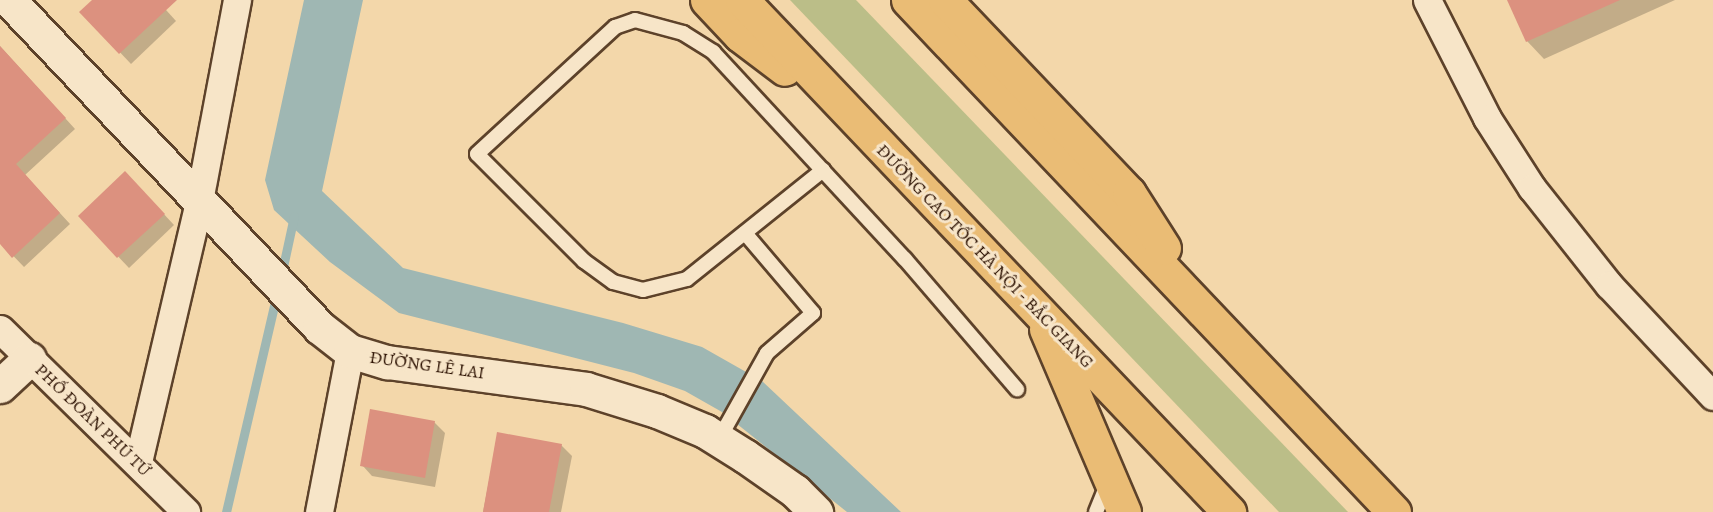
<!DOCTYPE html>
<html>
<head>
<meta charset="utf-8">
<style>
	body { margin:0 }
	#map { position:relative; width:1713px; height:512px; overflow:hidden; background:#f3d7aa; font-family:Alegreya,serif }
	div>[style] { position:absolute }
	[style*='--x'] { left:calc(var(--x)*1px); top:calc(var(--y)*1px); width:calc(var(--w)*1px); rotate:calc(var(--a)*1deg) }
	.green>* { inset:0; background:#bbbe88 }
	.water>* { inset:0; background:#9fb7b3 }
	.shadow>* { inset:0; background:#0003 }
	.stream>* { height:9px; margin:-4.5px; padding:0 4.5px; transform-origin:4.5px; border-radius:4.5px; background:#9fb7b3 }
	.building>* { inset:0; background:#dc917f }
	.roads { filter:drop-shadow(2px 0 #5d422a) drop-shadow(-2px 0 #5d422a) drop-shadow(0 2px #5d422a) drop-shadow(0 -2px #5d422a) }
	.lane>* { height:14px; margin:-7px; padding:0 7px; transform-origin:7px; border-radius:7px; background:#f7e5c8 }
	.street>* { height:27px; margin:-13.5px; padding:0 13.5px; transform-origin:13.5px; border-radius:13.5px; background:#f7e5c8 }
	.secondary>* { height:33px; margin:-16.5px; padding:0 16.5px; transform-origin:16.5px; border-radius:16.5px; background:#f7e5c8 }
	.highway>* { height:33px; margin:-16.5px; padding:0 16.5px; transform-origin:16.5px; border-radius:16.5px; background:#eabc75 }
	span { translate:-50% -50%; white-space:nowrap; text-align:center; line-height:1.15; -webkit-text-stroke:6px #f7e5c8; paint-order:stroke }
	.street-label { font-size:18px; color:#2b1000 }
</style>
</head>
<body>
<div id="map">
	<div class="green">
		<div style="clip-path:polygon(790px 0,856px 0,1348px 512px,1279px 512px)"></div>
	</div>
	<div class="water">
		<div style="clip-path:polygon(304px 0,363px 0,322px 191px,403px 268px,623px 323px,702px 347px,762px 381px,901px 512px,847px 512px,722px 412px,685px 391px,634px 373px,399px 313px,330px 262px,274px 210px,265px 180px)"></div>
	</div>
	<div class="shadow">
		<div style="clip-path:polygon(94px 0,157px 0,176px 21px,131px 64px,82px 12px)"></div>
		<div style="clip-path:polygon(1509px 0,1675px 0,1544px 59px,1527px 41px)"></div>
		<div style="clip-path:polygon(0 46px,75px 129px,25px 175px,70px 224px,24px 267px,0 242px)"></div>
		<div style="clip-path:polygon(136px 184px,174px 225px,129px 268px,80px 216px)"></div>
		<div style="clip-path:polygon(434px 422px,445px 433px,435px 487px,372px 476px,362px 465px)"></div>
		<div style="clip-path:polygon(498px 434px,561px 445px,572px 456px,561px 512px,483px 512px)"></div>
	</div>
	<div class="stream">
		<div style="--x:281;--y:276;--w:61;--a:-77.8"></div>
		<div style="--x:226;--y:512;--w:226;--a:-76.9"></div>
	</div>
	<div class="building">
		<div style="clip-path:polygon(92px 0,177px 0,119px 54px,79px 12px)"></div>
		<div style="clip-path:polygon(1507px 0,1620px 0,1526px 42px)"></div>
		<div style="clip-path:polygon(0 46px,66px 118px,16px 164px,60px 213px,12px 258px,0 244px)"></div>
		<div style="clip-path:polygon(125px 171px,165px 214px,117px 258px,78px 216px)"></div>
		<div style="clip-path:polygon(370px 409px,435px 421px,425px 478px,360px 466px)"></div>
		<div style="clip-path:polygon(497px 432px,562px 444px,549px 512px,483px 512px)"></div>
	</div>
	<div class="roads">
		<div class="lane">
			<div style="--x:823;--y:170;--w:174;--a:141.3"></div>
			<div style="--x:687;--y:279;--w:45;--a:166"></div>
			<div style="--x:643;--y:290;--w:31;--a:-165"></div>
			<div style="--x:613;--y:282;--w:36;--a:-144"></div>
			<div style="--x:584;--y:261;--w:151;--a:-135"></div>
			<div style="--x:477;--y:154;--w:188;--a:-42.6"></div>
			<div style="--x:615;--y:27;--w:21;--a:-19"></div>
			<div style="--x:635;--y:20;--w:50;--a:15.2"></div>
			<div style="--x:683;--y:33;--w:36;--a:32"></div>
			<div style="--x:713;--y:52;--w:282;--a:47.2"></div>
			<div style="--x:905;--y:259;--w:172;--a:49.3"></div>
			<div style="--x:719;--y:439;--w:98;--a:-60.8"></div>
			<div style="--x:767;--y:353;--w:61;--a:-41"></div>
			<div style="--x:813;--y:313;--w:105;--a:-130.4"></div>
			<div style="--x:1096;--y:512;--w:29;--a:-68"></div>
		</div>
		<div class="street">
			<div style="--x:1427;--y:0;--w:132;--a:63"></div>
			<div style="--x:1487;--y:118;--w:83;--a:57.3"></div>
			<div style="--x:1532;--y:188;--w:124;--a:51.6"></div>
			<div style="--x:1609;--y:285;--w:152;--a:46.9"></div>
			<div style="--x:0;--y:329;--w:261;--a:44.5"></div>
			<div style="--x:138;--y:462;--w:268;--a:-76.8"></div>
			<div style="--x:199;--y:201;--w:205;--a:-79.3"></div>
			<div style="--x:319;--y:512;--w:164;--a:-79.1"></div>
		</div>
		<div class="secondary">
			<div style="--x:9;--y:0;--w:451;--a:46.5"></div>
			<div style="--x:319;--y:327;--w:39;--a:38"></div>
			<div style="--x:350;--y:351;--w:39;--a:17"></div>
			<div style="--x:387;--y:362;--w:201;--a:7.7"></div>
			<div style="--x:586;--y:389;--w:74;--a:17.2"></div>
			<div style="--x:657;--y:411;--w:52;--a:22.6"></div>
			<div style="--x:705;--y:431;--w:47;--a:32"></div>
			<div style="--x:745;--y:456;--w:61;--a:35"></div>
			<div style="--x:795;--y:491;--w:30;--a:45"></div>
			<div style="--x:0;--y:386;--w:40;--a:-43"></div>
		</div>
		<div class="highway">
			<div style="--x:707;--y:0;--w:48;--a:46.7"></div>
			<div style="--x:740;--y:35;--w:56;--a:37.1"></div>
			<div style="--x:742;--y:0;--w:707;--a:46.43"></div>
			<div style="--x:908;--y:0;--w:706;--a:46.49"></div>
			<div style="--x:945;--y:0;--w:267;--a:46.4"></div>
			<div style="--x:1129;--y:193;--w:65;--a:57.5"></div>
			<div style="--x:1046;--y:329;--w:199;--a:66.9"></div>
		</div>
	</div>
	<div class="street-label">
		<span style="left:985px;top:256px;rotate:46deg">ĐƯỜNG CAO TỐC HÀ NỘI - BẮC GIANG</span>
		<span style="left:427px;top:365px;rotate:8deg">ĐƯỜNG LÊ LAI</span>
		<span style="left:93px;top:420px;rotate:44deg">PHỐ ĐOÀN PHÚ TỨ</span>
	</div>
</div>
</body>
</html>
